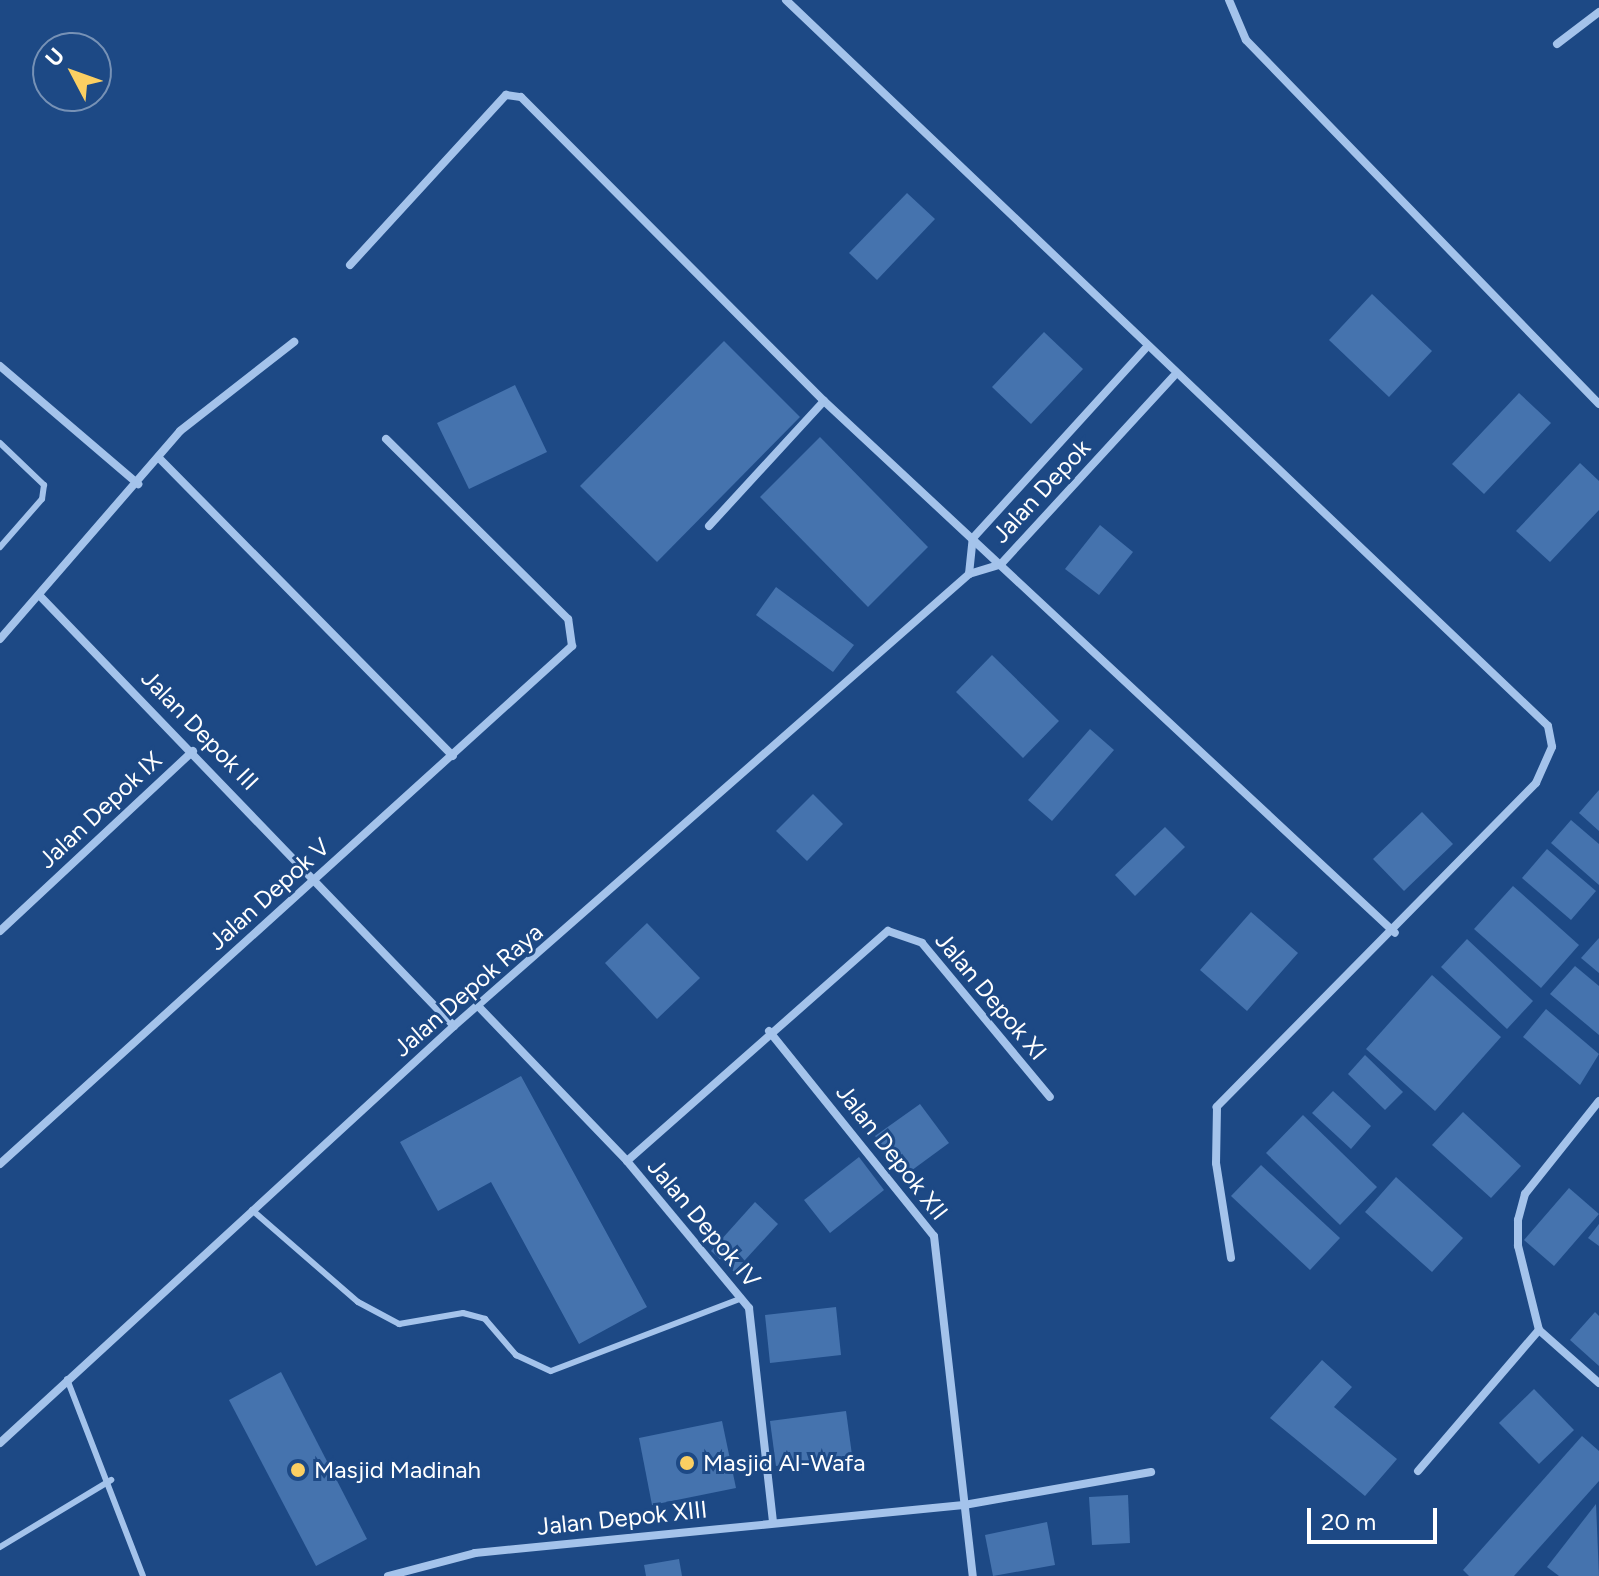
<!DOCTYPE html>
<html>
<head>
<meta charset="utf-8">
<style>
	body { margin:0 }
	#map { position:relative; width:1599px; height:1576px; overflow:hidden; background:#1d4985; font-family:Figtree,sans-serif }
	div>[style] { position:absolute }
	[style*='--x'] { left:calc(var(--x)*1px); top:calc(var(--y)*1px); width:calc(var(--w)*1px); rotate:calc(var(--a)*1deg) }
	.building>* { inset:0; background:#4573ae }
	.lane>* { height:6px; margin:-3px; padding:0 3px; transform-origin:3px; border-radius:3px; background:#a4c3eb }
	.street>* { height:8px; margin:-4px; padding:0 4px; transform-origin:4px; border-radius:4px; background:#a4c3eb }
	.dots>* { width:22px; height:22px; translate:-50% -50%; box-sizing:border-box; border:4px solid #1d4985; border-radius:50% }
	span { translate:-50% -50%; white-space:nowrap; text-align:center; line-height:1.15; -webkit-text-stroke:6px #1d4985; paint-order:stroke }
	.street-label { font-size:24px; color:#fff }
	.poi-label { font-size:24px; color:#fff }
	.left { translate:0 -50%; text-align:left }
	.north { position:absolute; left:32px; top:32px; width:80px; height:80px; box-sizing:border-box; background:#1d4985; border:2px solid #7792b6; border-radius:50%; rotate:311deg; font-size:22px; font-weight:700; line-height:32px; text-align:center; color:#fff }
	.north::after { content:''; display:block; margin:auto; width:28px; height:36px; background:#fbcf62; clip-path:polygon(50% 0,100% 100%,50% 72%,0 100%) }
	.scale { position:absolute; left:1307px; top:1508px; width:130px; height:36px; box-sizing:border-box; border:4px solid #fff; border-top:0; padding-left:10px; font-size:24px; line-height:28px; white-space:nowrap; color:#fff; -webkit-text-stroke:6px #1d4985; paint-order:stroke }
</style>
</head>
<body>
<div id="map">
	<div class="building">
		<div style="clip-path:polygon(907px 193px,935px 219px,877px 280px,849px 253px)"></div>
		<div style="clip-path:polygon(1372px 294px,1432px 351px,1389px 397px,1329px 340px)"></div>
		<div style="clip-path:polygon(1044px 332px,1083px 369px,1031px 424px,992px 387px)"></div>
		<div style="clip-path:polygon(724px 341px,800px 417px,657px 562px,580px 486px)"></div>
		<div style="clip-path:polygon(515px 385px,547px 452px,469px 489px,437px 423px)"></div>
		<div style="clip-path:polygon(1519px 393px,1551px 423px,1484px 494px,1452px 464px)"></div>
		<div style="clip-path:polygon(820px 437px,928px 547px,868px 607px,760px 497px)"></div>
		<div style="clip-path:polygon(1580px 463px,1599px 481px,1599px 510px,1550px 562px,1516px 531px)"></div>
		<div style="clip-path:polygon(1100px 525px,1133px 552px,1099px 595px,1065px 569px)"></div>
		<div style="clip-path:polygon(776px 587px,854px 645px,833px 672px,756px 615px)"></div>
		<div style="clip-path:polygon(992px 655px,1059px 721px,1023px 758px,956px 692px)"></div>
		<div style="clip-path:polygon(1090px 729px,1114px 750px,1052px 821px,1028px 800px)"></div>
		<div style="clip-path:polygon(1599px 790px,1599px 831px,1579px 813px)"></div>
		<div style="clip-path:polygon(813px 794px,843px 824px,807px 861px,776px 831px)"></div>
		<div style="clip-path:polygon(1422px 812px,1453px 844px,1404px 891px,1373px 859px)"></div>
		<div style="clip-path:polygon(1571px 820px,1599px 844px,1599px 885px,1551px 843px)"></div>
		<div style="clip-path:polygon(1165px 827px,1185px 847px,1135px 896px,1115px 875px)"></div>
		<div style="clip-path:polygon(1547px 849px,1596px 891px,1571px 920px,1522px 878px)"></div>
		<div style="clip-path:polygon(1513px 886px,1579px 945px,1541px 988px,1474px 929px)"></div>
		<div style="clip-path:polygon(1251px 912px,1298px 953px,1247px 1011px,1200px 970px)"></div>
		<div style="clip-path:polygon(647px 923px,700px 978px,657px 1019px,605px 963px)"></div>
		<div style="clip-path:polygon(1599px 938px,1599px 973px,1581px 958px)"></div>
		<div style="clip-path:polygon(1467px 939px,1533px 1001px,1507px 1029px,1441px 967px)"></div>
		<div style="clip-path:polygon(1575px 966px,1599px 986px,1599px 1035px,1550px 994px)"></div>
		<div style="clip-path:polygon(1432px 975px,1501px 1037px,1435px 1111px,1366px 1049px)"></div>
		<div style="clip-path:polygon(1546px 1009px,1599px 1054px,1580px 1085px,1523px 1037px)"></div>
		<div style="clip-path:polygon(1365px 1055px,1403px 1092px,1385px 1110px,1348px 1074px)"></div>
		<div style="clip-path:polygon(521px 1076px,647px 1307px,579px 1344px,491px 1182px,438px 1211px,400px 1142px)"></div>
		<div style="clip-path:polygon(1333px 1091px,1371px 1126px,1351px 1149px,1312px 1113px)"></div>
		<div style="clip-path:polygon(920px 1104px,949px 1143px,904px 1176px,875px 1136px)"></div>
		<div style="clip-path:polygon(1463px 1112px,1521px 1166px,1491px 1198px,1432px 1145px)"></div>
		<div style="clip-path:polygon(1303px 1115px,1377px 1187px,1340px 1225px,1266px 1153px)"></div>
		<div style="clip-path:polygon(859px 1157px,884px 1190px,830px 1233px,804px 1200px)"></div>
		<div style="clip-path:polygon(1261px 1165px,1340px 1238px,1310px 1270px,1231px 1196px)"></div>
		<div style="clip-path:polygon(1396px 1177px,1463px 1238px,1432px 1272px,1365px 1212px)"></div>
		<div style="clip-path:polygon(1569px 1188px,1599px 1214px,1554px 1266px,1524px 1240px)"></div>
		<div style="clip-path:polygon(755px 1202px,778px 1224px,734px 1272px,711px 1251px)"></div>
		<div style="clip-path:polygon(1599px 1224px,1599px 1246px,1588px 1238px)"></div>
		<div style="clip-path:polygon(836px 1307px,841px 1355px,770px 1363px,765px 1315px)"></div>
		<div style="clip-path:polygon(1595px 1312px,1599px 1316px,1599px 1366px,1570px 1340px)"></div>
		<div style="clip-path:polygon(1322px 1360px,1352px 1387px,1334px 1407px,1397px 1459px,1365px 1496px,1270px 1418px)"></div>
		<div style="clip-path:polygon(281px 1372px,367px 1539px,316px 1566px,229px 1400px)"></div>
		<div style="clip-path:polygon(1534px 1389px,1574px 1430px,1539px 1464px,1499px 1423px)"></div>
		<div style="clip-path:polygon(846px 1411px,852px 1455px,776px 1466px,770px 1421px)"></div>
		<div style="clip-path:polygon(722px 1421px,736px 1488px,652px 1505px,639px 1438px)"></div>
		<div style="clip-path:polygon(1582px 1436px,1599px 1451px,1599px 1481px,1514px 1576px,1469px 1576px,1463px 1570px)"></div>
		<div style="clip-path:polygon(1128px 1495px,1130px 1543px,1092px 1545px,1089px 1497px)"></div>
		<div style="clip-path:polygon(1596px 1504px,1599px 1576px,1559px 1576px,1547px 1567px)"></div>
		<div style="clip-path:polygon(1047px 1522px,1055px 1565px,993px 1576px,985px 1535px)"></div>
		<div style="clip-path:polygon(679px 1559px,682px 1576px,646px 1576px,644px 1565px)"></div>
	</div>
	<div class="lane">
		<div style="--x:0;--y:443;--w:61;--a:43.7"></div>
		<div style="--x:44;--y:485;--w:14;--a:98"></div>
		<div style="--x:42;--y:499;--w:64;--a:131.2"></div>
		<div style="--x:252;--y:1210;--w:140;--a:41"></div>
		<div style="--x:358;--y:1302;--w:47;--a:28.2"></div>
		<div style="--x:399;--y:1324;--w:65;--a:-9.8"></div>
		<div style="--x:463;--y:1313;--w:23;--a:15"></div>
		<div style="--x:485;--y:1319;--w:48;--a:49.3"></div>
		<div style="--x:516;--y:1355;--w:38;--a:25"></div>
		<div style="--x:551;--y:1371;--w:204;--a:-20.9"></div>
		<div style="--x:67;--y:1379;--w:211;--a:68.9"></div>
		<div style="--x:0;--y:1547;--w:130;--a:-31.1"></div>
	</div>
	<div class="street">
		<div style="--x:786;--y:0;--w:1052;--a:43.61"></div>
		<div style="--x:1548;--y:726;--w:21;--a:79"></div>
		<div style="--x:1552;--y:747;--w:39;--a:114"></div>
		<div style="--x:1536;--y:783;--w:455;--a:134.6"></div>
		<div style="--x:1217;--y:1107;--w:56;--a:91"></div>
		<div style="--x:1216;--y:1163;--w:96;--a:81"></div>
		<div style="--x:1229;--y:0;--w:43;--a:67"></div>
		<div style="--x:1246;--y:40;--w:507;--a:45.88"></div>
		<div style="--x:1557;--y:44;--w:53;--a:-37.3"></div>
		<div style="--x:350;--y:265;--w:231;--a:-47.5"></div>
		<div style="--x:506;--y:95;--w:15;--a:8"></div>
		<div style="--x:521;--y:97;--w:429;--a:45.1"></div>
		<div style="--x:824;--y:401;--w:780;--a:42.97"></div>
		<div style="--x:0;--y:366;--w:182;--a:40.5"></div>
		<div style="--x:160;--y:459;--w:417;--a:45.4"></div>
		<div style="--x:709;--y:526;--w:170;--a:-47.4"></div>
		<div style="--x:969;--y:574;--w:36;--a:-84"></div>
		<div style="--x:973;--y:538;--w:256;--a:-47.7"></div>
		<div style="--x:40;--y:596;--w:597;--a:46.09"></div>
		<div style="--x:0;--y:639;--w:275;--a:-49.1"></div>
		<div style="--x:180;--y:431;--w:145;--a:-38"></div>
		<div style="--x:0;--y:931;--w:264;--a:-43"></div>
		<div style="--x:479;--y:1007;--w:214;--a:46.1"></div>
		<div style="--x:627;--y:1161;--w:191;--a:50.3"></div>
		<div style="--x:749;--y:1308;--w:216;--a:83.6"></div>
		<div style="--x:769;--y:1031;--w:263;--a:51.2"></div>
		<div style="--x:934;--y:1236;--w:342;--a:83.5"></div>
		<div style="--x:627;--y:1161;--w:348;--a:-41.4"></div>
		<div style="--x:888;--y:931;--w:36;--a:19"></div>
		<div style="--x:922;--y:943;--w:200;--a:50.3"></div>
		<div style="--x:0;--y:1164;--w:772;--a:-42.16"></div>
		<div style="--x:572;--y:646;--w:27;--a:-98"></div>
		<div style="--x:568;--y:619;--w:256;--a:-135.3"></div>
		<div style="--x:1539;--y:1330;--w:87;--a:-104"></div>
		<div style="--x:1518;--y:1246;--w:26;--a:-90"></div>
		<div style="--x:1518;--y:1220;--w:27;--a:-75"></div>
		<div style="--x:1525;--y:1194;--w:119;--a:-51.5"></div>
		<div style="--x:0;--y:1443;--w:616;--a:-42.57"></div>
		<div style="--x:454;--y:1026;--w:685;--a:-41.27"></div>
		<div style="--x:969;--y:574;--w:34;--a:-17"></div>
		<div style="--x:1001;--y:564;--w:255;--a:-47.4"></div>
		<div style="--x:1418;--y:1471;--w:186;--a:-49.4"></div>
		<div style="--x:1539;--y:1330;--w:80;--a:41.5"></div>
		<div style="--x:388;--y:1576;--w:90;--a:-14.8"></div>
		<div style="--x:475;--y:1553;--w:491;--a:-5.6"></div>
		<div style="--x:964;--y:1505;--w:190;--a:-10"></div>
	</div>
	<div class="dots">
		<div style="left:687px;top:1463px;background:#fbcf62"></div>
		<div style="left:298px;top:1470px;background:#fbcf62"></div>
	</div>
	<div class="street-label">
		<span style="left:1041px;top:491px;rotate:-47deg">Jalan Depok</span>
		<span style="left:200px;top:730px;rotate:46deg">Jalan Depok III</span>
		<span style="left:100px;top:810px;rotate:-43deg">Jalan Depok IX</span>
		<span style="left:269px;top:894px;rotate:-42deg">Jalan Depok V</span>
		<span style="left:468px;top:990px;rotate:-41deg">Jalan Depok Raya</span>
		<span style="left:991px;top:996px;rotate:50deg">Jalan Depok XI</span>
		<span style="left:892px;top:1152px;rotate:52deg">Jalan Depok XII</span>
		<span style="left:704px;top:1223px;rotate:50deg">Jalan Depok IV</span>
		<span style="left:622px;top:1518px;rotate:-6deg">Jalan Depok XIII</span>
	</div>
	<div class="poi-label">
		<span class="left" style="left:703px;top:1463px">Masjid Al-Wafa</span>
		<span class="left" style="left:314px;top:1470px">Masjid Madinah</span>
	</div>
	<div class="north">U</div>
	<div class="scale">20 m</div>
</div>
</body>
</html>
